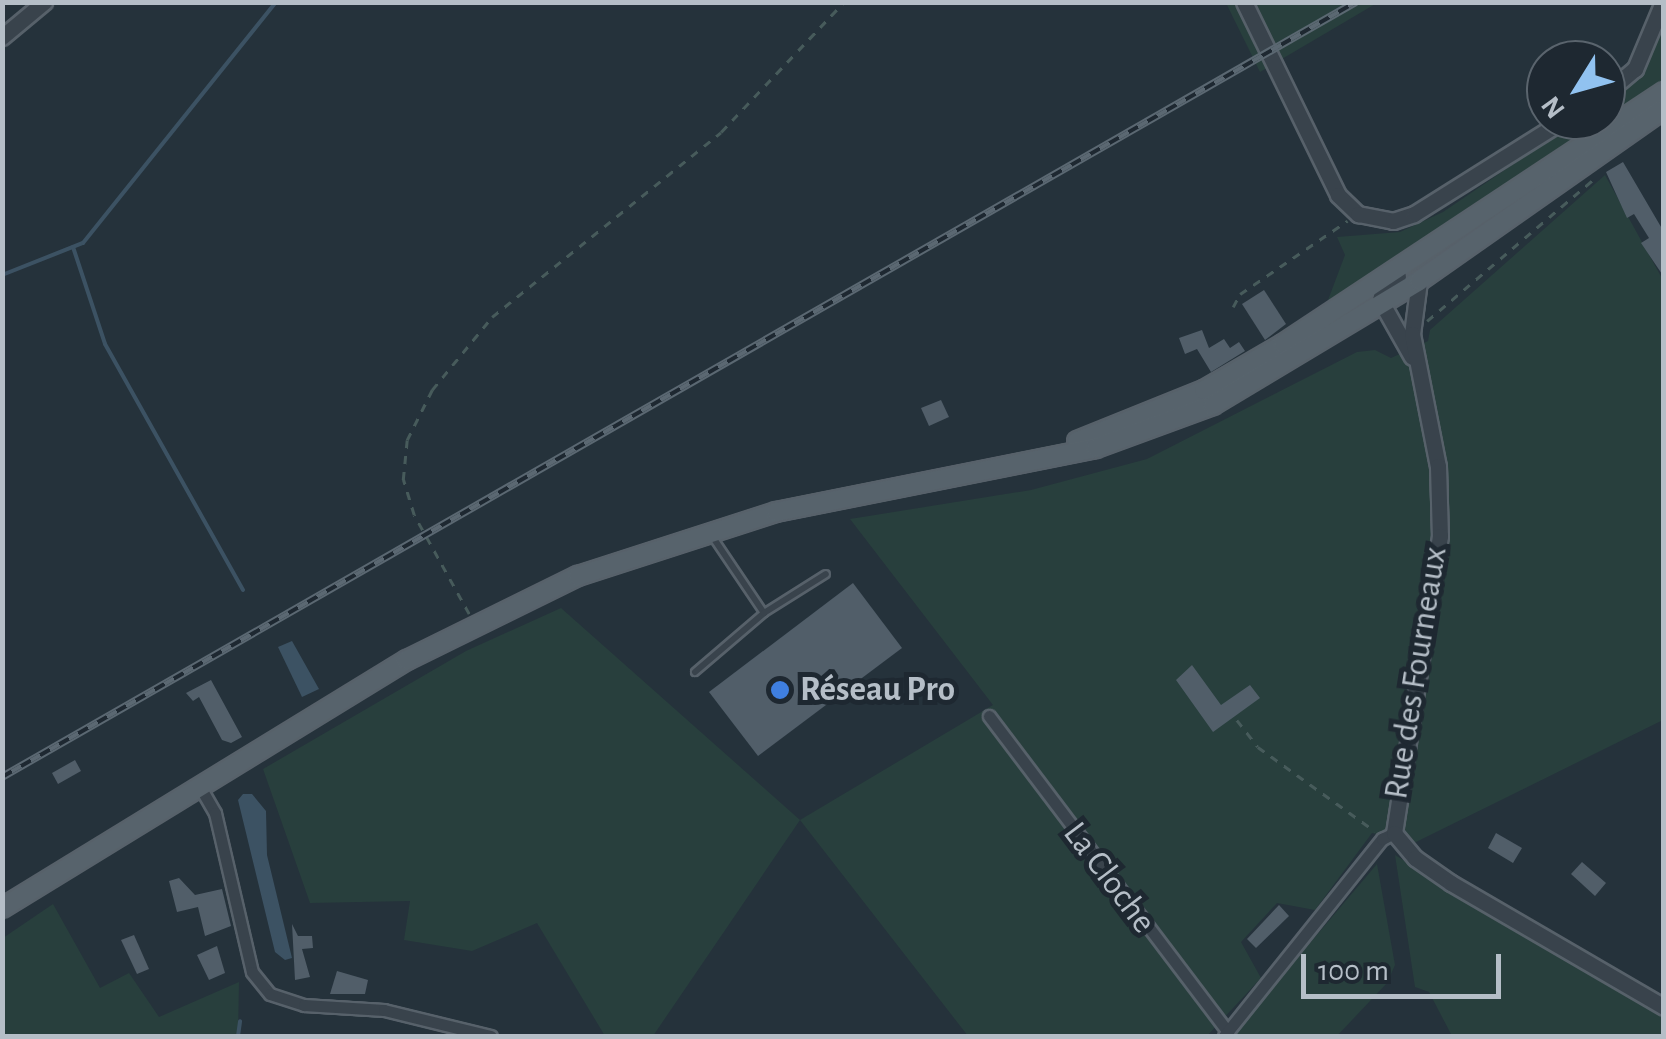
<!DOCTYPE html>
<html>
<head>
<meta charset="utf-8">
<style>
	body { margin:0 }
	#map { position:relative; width:1666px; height:1039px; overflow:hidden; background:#25323b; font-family:"Alegreya Sans",sans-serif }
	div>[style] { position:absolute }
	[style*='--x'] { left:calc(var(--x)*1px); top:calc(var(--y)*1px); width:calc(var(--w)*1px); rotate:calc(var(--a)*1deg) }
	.green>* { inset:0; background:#283f3d }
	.water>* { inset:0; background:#3c5263 }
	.stream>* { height:4px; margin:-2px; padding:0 2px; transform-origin:2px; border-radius:2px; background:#3c5263 }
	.building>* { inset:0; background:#515e69 }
	.path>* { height:2.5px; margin-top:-1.25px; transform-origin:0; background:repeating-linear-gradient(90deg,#475b5b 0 8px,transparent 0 16px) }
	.roads { filter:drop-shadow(2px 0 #57616a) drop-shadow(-2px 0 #57616a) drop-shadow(0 2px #57616a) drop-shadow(0 -2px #57616a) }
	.service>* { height:6px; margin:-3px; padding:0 3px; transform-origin:3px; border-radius:3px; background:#39434c }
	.minor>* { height:11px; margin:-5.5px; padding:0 5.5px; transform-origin:5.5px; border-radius:5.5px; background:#39434c }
	.tertiary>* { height:15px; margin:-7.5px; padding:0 7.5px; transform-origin:7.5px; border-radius:7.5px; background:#39434c }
	.primary>* { height:18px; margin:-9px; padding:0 9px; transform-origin:9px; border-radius:9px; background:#57636c }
	.rail>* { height:8px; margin-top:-4px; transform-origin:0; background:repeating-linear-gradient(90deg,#1e2831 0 11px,#5b6872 0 22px); box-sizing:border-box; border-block:2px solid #5b6872 }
	.dots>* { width:28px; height:28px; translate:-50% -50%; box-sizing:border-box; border:5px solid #1e2831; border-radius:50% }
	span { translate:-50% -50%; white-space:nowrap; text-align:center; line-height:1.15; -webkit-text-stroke:10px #1e2831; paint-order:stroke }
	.street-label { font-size:35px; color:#b5bec7 }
	.poi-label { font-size:35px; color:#b5bec7; font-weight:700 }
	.left { translate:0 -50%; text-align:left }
	.frame { position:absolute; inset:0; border:5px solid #b5bec7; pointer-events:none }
	.north { position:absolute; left:1526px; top:40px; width:100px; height:100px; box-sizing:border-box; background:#1e2831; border:2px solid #5a646d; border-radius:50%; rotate:233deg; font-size:28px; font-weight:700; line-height:40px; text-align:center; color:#b5bec7 }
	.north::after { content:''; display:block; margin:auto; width:35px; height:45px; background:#91c2f0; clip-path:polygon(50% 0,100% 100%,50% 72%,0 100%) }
	.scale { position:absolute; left:1301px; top:954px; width:200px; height:45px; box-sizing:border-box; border:5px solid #b5bec7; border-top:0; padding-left:12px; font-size:30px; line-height:35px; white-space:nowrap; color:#b5bec7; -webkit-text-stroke:8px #1e2831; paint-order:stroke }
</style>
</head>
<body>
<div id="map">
	<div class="green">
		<div style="clip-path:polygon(1226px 3px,1377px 3px,1260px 72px)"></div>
		<div style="clip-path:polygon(1663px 29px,1663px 81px,1606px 119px,1606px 102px,1639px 75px)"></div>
		<div style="clip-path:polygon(1578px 120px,1604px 120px,1325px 308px,1345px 255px,1337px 237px,1400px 232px,1443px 212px)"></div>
		<div style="clip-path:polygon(1605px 175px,1663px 280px,1663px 720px,1416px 842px,1372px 833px,1315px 910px,1277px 903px,1241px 942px,1261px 978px,1207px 1036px,968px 1036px,800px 820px,653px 1036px,605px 1036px,537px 923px,472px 951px,404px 940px,410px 901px,310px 903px,263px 769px,466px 651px,561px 608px,800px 820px,993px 705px,850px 519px,1031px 490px,1147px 459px,1357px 352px,1375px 350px,1391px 358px,1428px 341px,1430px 330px)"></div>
		<div style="clip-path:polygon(1395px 855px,1663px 1017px,1663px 1036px,1452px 1036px,1429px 992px,1415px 987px)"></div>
		<div style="clip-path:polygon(1377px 864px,1395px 965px,1387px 983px,1337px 1036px,1231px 1036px)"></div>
		<div style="clip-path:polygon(53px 904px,100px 988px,129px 973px,159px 1017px,239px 982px,238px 1036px,3px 1036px,3px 938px)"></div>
	</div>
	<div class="water">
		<div style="clip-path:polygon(292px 641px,319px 689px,302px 697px,278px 647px)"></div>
		<div style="clip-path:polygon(243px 794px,252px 794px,266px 811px,267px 855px,292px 958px,285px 960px,275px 952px,238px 800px)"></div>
	</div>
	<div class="stream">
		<div style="--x:73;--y:247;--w:102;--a:71.7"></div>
		<div style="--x:105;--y:344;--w:282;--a:60.7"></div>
		<div style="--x:2;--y:275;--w:87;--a:-21.6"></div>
		<div style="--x:83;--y:243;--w:309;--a:-51.3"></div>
		<div style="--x:238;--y:1036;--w:15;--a:-82"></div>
	</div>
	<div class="building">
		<div style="clip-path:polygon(1623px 162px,1664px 232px,1664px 277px,1641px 243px,1649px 238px,1634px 214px,1627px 218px,1606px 172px)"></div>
		<div style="clip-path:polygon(1264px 290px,1286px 324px,1265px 340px,1242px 304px)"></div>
		<div style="clip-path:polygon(1202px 330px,1209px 348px,1224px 339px,1230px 348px,1239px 342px,1245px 351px,1211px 372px,1197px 349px,1185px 354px,1179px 338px)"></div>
		<div style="clip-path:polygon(941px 400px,949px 417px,929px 426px,921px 408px)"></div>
		<div style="clip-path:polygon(853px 583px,902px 648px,758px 756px,709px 692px)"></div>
		<div style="clip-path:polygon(1192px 665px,1221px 705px,1250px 685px,1260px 698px,1213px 732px,1176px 680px)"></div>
		<div style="clip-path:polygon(211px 680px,242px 737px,231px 743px,222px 740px,199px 697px,193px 701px,186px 693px)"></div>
		<div style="clip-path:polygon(75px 760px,81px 771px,58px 784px,52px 773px)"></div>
		<div style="clip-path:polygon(1496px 833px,1522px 848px,1513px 863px,1488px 848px)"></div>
		<div style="clip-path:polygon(1582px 862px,1606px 883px,1595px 896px,1571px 874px)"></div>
		<div style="clip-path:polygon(179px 878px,195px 895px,222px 889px,231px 926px,205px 936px,198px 907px,177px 912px,169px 881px)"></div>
		<div style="clip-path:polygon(1279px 905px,1289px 916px,1256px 948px,1247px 939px)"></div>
		<div style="clip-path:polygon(292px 924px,298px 936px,312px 936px,313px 948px,302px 949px,310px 977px,295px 980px)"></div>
		<div style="clip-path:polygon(134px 935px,149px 969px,137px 974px,121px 940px)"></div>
		<div style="clip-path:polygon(217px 946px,225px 973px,209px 980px,197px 955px)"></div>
		<div style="clip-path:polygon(337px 971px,368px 980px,365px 994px,330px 994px)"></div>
	</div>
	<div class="path">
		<div style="--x:1233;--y:307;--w:15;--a:-62"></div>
		<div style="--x:1240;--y:294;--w:130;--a:-34.3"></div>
		<div style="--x:1427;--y:321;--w:222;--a:-40.4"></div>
		<div style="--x:469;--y:614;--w:113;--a:-119.1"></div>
		<div style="--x:414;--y:515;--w:37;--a:-107"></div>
		<div style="--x:403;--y:480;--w:40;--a:-84.3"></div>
		<div style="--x:407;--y:440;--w:56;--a:-63.4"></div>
		<div style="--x:432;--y:390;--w:94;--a:-50.6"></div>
		<div style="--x:492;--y:317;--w:294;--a:-38.9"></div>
		<div style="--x:721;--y:132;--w:179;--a:-46.6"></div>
		<div style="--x:1237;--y:720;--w:34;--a:52"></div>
		<div style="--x:1258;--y:747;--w:144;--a:35.7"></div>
	</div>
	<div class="roads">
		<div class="service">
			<div style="--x:712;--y:536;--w:93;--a:56"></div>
			<div style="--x:695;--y:672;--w:91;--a:-40.5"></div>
			<div style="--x:764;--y:613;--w:73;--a:-32.2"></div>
		</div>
		<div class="minor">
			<div style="--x:989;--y:716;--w:396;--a:52.9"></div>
			<div style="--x:200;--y:787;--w:30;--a:60"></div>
			<div style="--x:215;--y:813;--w:163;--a:76.9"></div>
			<div style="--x:252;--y:972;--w:28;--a:51"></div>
			<div style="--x:270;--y:994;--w:36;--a:18"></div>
			<div style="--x:304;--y:1005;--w:80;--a:3.6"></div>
			<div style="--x:384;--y:1010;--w:110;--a:13.7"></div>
			<div style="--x:1224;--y:1036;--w:253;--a:-51.3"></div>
			<div style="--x:1382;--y:839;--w:13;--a:-27"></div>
		</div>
		<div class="tertiary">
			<div style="--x:1244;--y:2;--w:215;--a:64"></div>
			<div style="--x:1338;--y:195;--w:28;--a:44"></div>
			<div style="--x:1358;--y:214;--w:36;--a:11"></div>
			<div style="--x:1393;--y:221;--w:22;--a:-18"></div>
			<div style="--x:1414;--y:214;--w:177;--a:-32.1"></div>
			<div style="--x:2;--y:37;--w:55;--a:-39.8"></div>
			<div style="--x:1606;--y:93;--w:38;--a:-40"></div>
			<div style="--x:1635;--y:69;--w:73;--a:-67.3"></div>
			<div style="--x:1398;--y:276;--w:19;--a:141"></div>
			<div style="--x:1383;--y:288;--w:12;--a:104"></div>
			<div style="--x:1380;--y:300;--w:65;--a:60.7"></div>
			<div style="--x:1419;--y:281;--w:53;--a:97.5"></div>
			<div style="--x:1412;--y:334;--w:135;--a:78.9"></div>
			<div style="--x:1438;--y:466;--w:70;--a:88.4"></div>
			<div style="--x:1440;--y:536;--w:301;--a:98.8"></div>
			<div style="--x:1394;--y:833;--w:33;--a:50"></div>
			<div style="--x:1415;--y:858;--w:44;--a:34.8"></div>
			<div style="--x:1451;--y:883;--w:246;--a:30.2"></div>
		</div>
		<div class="primary">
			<div style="--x:1077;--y:441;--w:137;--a:-21.9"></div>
			<div style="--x:1204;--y:390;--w:91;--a:-30.2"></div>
			<div style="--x:1283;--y:344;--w:457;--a:-33.5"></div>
			<div style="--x:2;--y:908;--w:475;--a:-31.5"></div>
			<div style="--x:407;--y:660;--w:191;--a:-26.2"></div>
			<div style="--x:578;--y:576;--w:208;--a:-17.9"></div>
			<div style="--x:776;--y:512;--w:326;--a:-11.3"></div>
			<div style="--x:1096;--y:448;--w:125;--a:-20.2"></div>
			<div style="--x:1213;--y:405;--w:240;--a:-31"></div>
			<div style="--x:1419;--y:281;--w:299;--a:-35.1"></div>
		</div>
	</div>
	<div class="rail">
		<div style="--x:2;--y:777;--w:1560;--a:-29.79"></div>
	</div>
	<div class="dots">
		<div style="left:780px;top:690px;background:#3f7fe0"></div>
	</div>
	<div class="street-label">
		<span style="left:1416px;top:673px;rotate:-81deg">Rue des Fourneaux</span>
		<span style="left:1109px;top:878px;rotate:53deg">La Cloche</span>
	</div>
	<div class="poi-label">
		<span class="left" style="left:800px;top:690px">Réseau Pro</span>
	</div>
	<div class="frame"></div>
	<div class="north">N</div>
	<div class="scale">100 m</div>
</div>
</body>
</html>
